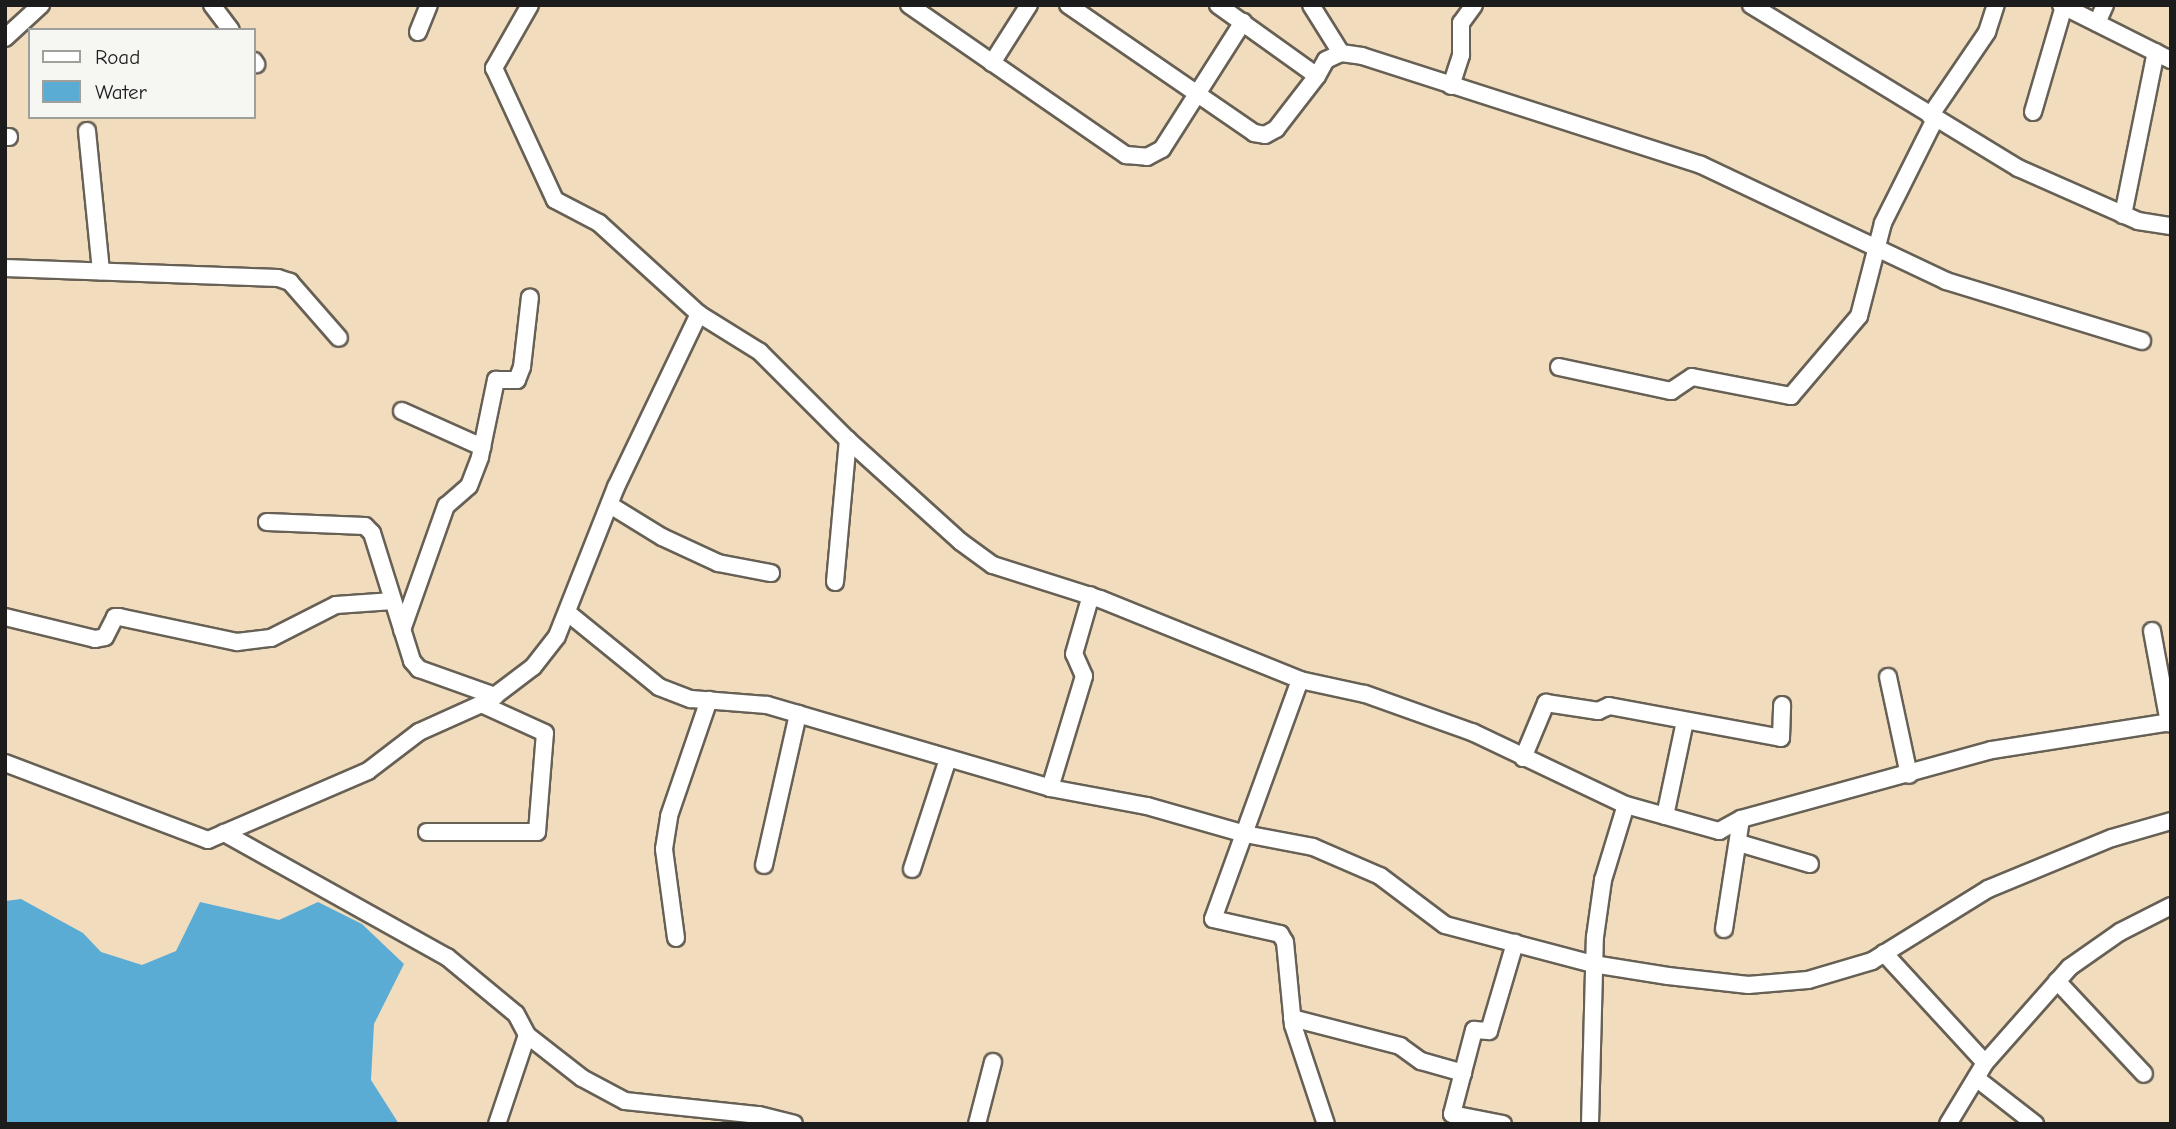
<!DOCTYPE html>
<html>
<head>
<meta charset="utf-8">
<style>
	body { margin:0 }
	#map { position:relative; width:2176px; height:1129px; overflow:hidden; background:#f1ddbe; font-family:"Comic Neue",sans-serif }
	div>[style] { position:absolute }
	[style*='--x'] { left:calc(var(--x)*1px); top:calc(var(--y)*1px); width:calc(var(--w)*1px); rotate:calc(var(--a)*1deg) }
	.water>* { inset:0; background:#5bacd5 }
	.roads { filter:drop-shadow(2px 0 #676055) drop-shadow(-2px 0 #676055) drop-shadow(0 2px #676055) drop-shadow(0 -2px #676055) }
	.minor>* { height:16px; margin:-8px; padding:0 8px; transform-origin:8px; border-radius:8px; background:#fff }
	span { translate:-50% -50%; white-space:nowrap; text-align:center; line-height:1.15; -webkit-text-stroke:6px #f6f6f2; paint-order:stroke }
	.frame { position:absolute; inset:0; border:7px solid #1c1c1c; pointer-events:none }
	.legend { position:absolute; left:28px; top:28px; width:228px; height:91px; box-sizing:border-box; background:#f6f6f2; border:2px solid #9f9f9c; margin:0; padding:9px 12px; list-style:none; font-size:21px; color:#1c1c1c }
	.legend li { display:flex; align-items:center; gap:14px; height:35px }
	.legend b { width:35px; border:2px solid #9f9f9c }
</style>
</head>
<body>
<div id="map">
	<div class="water">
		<div style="clip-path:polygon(21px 899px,83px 933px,101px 952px,142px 965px,176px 951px,200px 902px,279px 920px,318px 902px,362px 924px,404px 964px,374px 1024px,371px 1080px,399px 1124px,5px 1124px,5px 901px)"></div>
	</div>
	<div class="roads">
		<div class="minor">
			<div style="--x:212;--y:5;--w:31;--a:53"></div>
			<div style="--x:530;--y:5;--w:73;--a:119.7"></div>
			<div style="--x:494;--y:68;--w:145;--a:65.2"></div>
			<div style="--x:555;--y:200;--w:50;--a:27.6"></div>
			<div style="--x:599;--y:223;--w:135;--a:42.3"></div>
			<div style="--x:699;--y:314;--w:72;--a:31.9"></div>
			<div style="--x:760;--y:352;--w:124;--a:45"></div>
			<div style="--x:848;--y:440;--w:152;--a:42.1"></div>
			<div style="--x:961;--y:542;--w:39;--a:36"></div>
			<div style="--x:993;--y:565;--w:112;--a:17.6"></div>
			<div style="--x:1100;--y:599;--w:216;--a:22"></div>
			<div style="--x:1300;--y:680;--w:66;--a:12.2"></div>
			<div style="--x:1365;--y:694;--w:114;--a:19.6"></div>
			<div style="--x:1472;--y:732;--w:170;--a:25.4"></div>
			<div style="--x:1626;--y:805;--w:97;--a:15.6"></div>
			<div style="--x:1719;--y:831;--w:25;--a:-29"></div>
			<div style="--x:1741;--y:819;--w:260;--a:-15.4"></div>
			<div style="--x:1992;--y:750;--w:181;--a:-8.9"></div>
			<div style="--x:909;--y:5;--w:264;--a:34.7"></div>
			<div style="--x:1126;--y:155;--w:21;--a:5"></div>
			<div style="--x:1147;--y:157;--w:17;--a:-28"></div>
			<div style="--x:1162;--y:149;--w:151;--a:-57.5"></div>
			<div style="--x:1068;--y:5;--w:226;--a:34.5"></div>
			<div style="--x:1254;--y:133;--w:11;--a:10"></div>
			<div style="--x:1265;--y:135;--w:13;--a:-29"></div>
			<div style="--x:1276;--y:129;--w:67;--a:-52.3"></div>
			<div style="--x:1317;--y:76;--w:122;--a:-144.4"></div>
			<div style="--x:1311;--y:5;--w:57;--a:58"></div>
			<div style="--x:1751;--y:5;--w:313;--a:31.4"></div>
			<div style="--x:2018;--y:168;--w:131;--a:23.8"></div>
			<div style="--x:2138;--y:221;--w:33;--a:9"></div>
			<div style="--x:2061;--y:5;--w:123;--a:26.6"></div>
			<div style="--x:2097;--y:23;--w:20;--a:-66"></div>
			<div style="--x:418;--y:32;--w:29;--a:-68"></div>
			<div style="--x:5;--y:38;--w:49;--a:-42.5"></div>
			<div style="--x:254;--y:61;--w:4;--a:56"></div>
			<div style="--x:992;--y:63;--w:69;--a:-57.5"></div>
			<div style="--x:1317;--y:76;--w:18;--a:-61"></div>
			<div style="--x:1326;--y:60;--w:17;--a:-25"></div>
			<div style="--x:1341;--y:53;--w:21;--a:8"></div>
			<div style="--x:1362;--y:56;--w:356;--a:17.8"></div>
			<div style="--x:1701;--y:165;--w:271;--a:25.3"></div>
			<div style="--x:1946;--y:281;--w:205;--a:17"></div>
			<div style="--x:1451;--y:86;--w:33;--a:-72"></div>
			<div style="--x:1461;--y:55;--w:32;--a:-90"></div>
			<div style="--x:1461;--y:23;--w:22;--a:-54"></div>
			<div style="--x:2033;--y:112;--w:110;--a:-73.7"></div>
			<div style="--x:1930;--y:116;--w:102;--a:-55.8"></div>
			<div style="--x:1987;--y:32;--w:28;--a:-72"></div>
			<div style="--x:87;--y:131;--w:141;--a:84.3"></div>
			<div style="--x:5;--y:137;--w:4;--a:0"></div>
			<div style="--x:2123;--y:215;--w:166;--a:-78.6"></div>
			<div style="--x:5;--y:268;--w:273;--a:2.1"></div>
			<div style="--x:278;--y:278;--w:13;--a:18"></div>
			<div style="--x:290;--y:282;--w:74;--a:48.8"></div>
			<div style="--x:1559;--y:367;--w:115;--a:12.1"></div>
			<div style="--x:1671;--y:391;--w:25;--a:-34"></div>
			<div style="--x:1692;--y:377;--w:101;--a:10.9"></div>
			<div style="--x:1791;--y:396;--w:105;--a:-49.6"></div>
			<div style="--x:1859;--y:316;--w:96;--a:-75.5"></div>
			<div style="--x:1883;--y:223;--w:116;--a:-63.4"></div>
			<div style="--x:402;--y:411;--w:88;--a:24.2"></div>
			<div style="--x:610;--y:505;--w:61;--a:31.6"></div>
			<div style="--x:662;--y:537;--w:62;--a:24.9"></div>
			<div style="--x:718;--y:563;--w:54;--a:10.7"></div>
			<div style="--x:267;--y:522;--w:98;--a:2.3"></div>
			<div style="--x:365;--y:526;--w:10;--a:45"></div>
			<div style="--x:372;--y:533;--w:134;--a:72.6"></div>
			<div style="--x:412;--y:661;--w:11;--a:49"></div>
			<div style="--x:419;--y:669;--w:81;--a:19.6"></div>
			<div style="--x:835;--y:582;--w:143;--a:-84.8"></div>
			<div style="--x:568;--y:613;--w:117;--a:39.1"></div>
			<div style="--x:659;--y:687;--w:34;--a:21"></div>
			<div style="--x:691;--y:699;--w:76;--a:4.5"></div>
			<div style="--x:767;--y:705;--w:295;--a:16.3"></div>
			<div style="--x:1050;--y:788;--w:99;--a:10.5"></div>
			<div style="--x:1147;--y:806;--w:102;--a:15.9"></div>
			<div style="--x:1245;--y:834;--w:69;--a:10.8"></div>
			<div style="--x:1313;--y:847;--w:73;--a:23.4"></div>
			<div style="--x:1380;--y:876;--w:81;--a:37"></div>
			<div style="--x:1445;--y:925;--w:153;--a:14.8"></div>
			<div style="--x:1593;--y:964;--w:76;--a:9.1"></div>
			<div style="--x:1668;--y:976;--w:81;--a:6.4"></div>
			<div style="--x:1748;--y:985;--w:60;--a:-4.8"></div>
			<div style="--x:1808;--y:980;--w:67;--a:-16.5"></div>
			<div style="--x:1872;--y:961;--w:137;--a:-31.8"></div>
			<div style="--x:1988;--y:889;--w:134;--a:-22.4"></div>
			<div style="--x:2112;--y:838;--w:61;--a:-16.1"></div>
			<div style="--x:5;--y:617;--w:93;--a:13.7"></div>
			<div style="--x:95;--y:639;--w:10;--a:-11"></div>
			<div style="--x:105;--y:637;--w:22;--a:-63"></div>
			<div style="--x:115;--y:617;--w:4;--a:0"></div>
			<div style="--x:119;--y:617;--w:121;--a:12"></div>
			<div style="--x:237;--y:642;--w:34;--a:-7"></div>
			<div style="--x:271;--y:638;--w:73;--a:-26.9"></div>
			<div style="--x:336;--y:605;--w:57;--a:-4"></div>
			<div style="--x:402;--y:630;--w:132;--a:-70.5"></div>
			<div style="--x:446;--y:506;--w:30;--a:-41"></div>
			<div style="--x:469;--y:486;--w:31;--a:-69"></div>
			<div style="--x:480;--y:457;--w:79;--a:-78.3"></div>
			<div style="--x:496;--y:380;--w:21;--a:0"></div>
			<div style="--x:517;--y:380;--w:14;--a:-69"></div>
			<div style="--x:522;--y:367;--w:70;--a:-83.5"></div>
			<div style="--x:2152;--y:631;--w:94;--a:79.5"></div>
			<div style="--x:1888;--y:677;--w:100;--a:77.9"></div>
			<div style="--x:1300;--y:680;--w:254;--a:110"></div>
			<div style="--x:1213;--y:919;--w:69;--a:12.6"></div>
			<div style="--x:1280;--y:934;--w:9;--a:58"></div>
			<div style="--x:1285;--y:942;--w:83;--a:84.5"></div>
			<div style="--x:1293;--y:1025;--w:104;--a:71.6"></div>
			<div style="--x:1523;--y:758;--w:60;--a:-67.3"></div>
			<div style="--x:1546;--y:703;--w:53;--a:8.7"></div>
			<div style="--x:1598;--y:711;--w:12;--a:-24"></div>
			<div style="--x:1609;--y:706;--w:175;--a:10.5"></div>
			<div style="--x:1781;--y:738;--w:33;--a:-88"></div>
			<div style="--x:5;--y:763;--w:217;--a:20.8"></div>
			<div style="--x:208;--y:840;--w:174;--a:-23.3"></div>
			<div style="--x:368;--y:771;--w:64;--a:-37.4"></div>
			<div style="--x:419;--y:732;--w:76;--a:-24.2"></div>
			<div style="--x:488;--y:701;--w:56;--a:-37.1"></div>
			<div style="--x:533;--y:667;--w:39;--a:-52"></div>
			<div style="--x:557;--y:636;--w:160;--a:-68.4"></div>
			<div style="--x:616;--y:487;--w:192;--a:-64.4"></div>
			<div style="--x:1050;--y:788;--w:117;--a:-73.1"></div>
			<div style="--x:1084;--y:676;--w:24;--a:-114"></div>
			<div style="--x:1074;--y:654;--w:61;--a:-73.9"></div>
			<div style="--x:1665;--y:816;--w:97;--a:-78.1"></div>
			<div style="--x:427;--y:832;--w:110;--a:0"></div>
			<div style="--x:537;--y:832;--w:99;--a:-85.4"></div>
			<div style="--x:545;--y:733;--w:70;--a:-155.6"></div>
			<div style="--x:224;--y:833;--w:255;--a:29.1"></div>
			<div style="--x:447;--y:957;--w:89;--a:39.6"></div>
			<div style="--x:516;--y:1014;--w:24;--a:62"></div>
			<div style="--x:527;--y:1035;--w:94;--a:108.6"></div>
			<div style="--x:1739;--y:843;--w:74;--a:16.5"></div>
			<div style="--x:764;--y:865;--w:155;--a:-77.3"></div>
			<div style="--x:912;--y:869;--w:116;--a:-71.9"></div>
			<div style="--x:1724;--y:929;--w:111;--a:-81.2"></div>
			<div style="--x:676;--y:938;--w:90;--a:-97.7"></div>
			<div style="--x:664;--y:849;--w:33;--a:-81"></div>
			<div style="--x:669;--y:816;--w:123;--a:-71"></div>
			<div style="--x:1884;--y:953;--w:149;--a:47.4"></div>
			<div style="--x:2057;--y:981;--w:127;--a:46.9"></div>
			<div style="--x:1292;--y:1018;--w:112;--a:14.5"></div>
			<div style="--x:1400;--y:1046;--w:26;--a:36"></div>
			<div style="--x:1421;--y:1061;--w:44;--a:15.9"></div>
			<div style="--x:527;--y:1035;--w:70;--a:38"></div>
			<div style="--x:582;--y:1078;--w:49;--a:28.1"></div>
			<div style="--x:625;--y:1101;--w:135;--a:6"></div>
			<div style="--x:759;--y:1115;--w:36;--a:14"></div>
			<div style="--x:1976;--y:1078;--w:75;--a:37.9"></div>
			<div style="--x:977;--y:1124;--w:64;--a:-75.5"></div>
			<div style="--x:1503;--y:1124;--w:52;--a:-168.9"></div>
			<div style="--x:1452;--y:1114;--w:87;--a:-75.3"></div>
			<div style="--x:1474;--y:1030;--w:15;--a:4"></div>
			<div style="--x:1489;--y:1031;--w:92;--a:-73.5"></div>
			<div style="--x:1590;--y:1124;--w:187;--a:-88.5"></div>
			<div style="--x:1595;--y:937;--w:58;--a:-82"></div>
			<div style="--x:1603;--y:880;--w:78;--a:-73"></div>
			<div style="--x:1948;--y:1124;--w:71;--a:-58.8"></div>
			<div style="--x:1985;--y:1063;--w:128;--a:-48.5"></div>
			<div style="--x:2070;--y:967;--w:61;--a:-35"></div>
			<div style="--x:2120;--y:932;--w:57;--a:-27"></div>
		</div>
	</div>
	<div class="frame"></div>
	<ul class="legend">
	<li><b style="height:9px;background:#fff"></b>Road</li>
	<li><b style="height:19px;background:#5bacd5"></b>Water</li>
	</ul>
</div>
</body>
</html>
